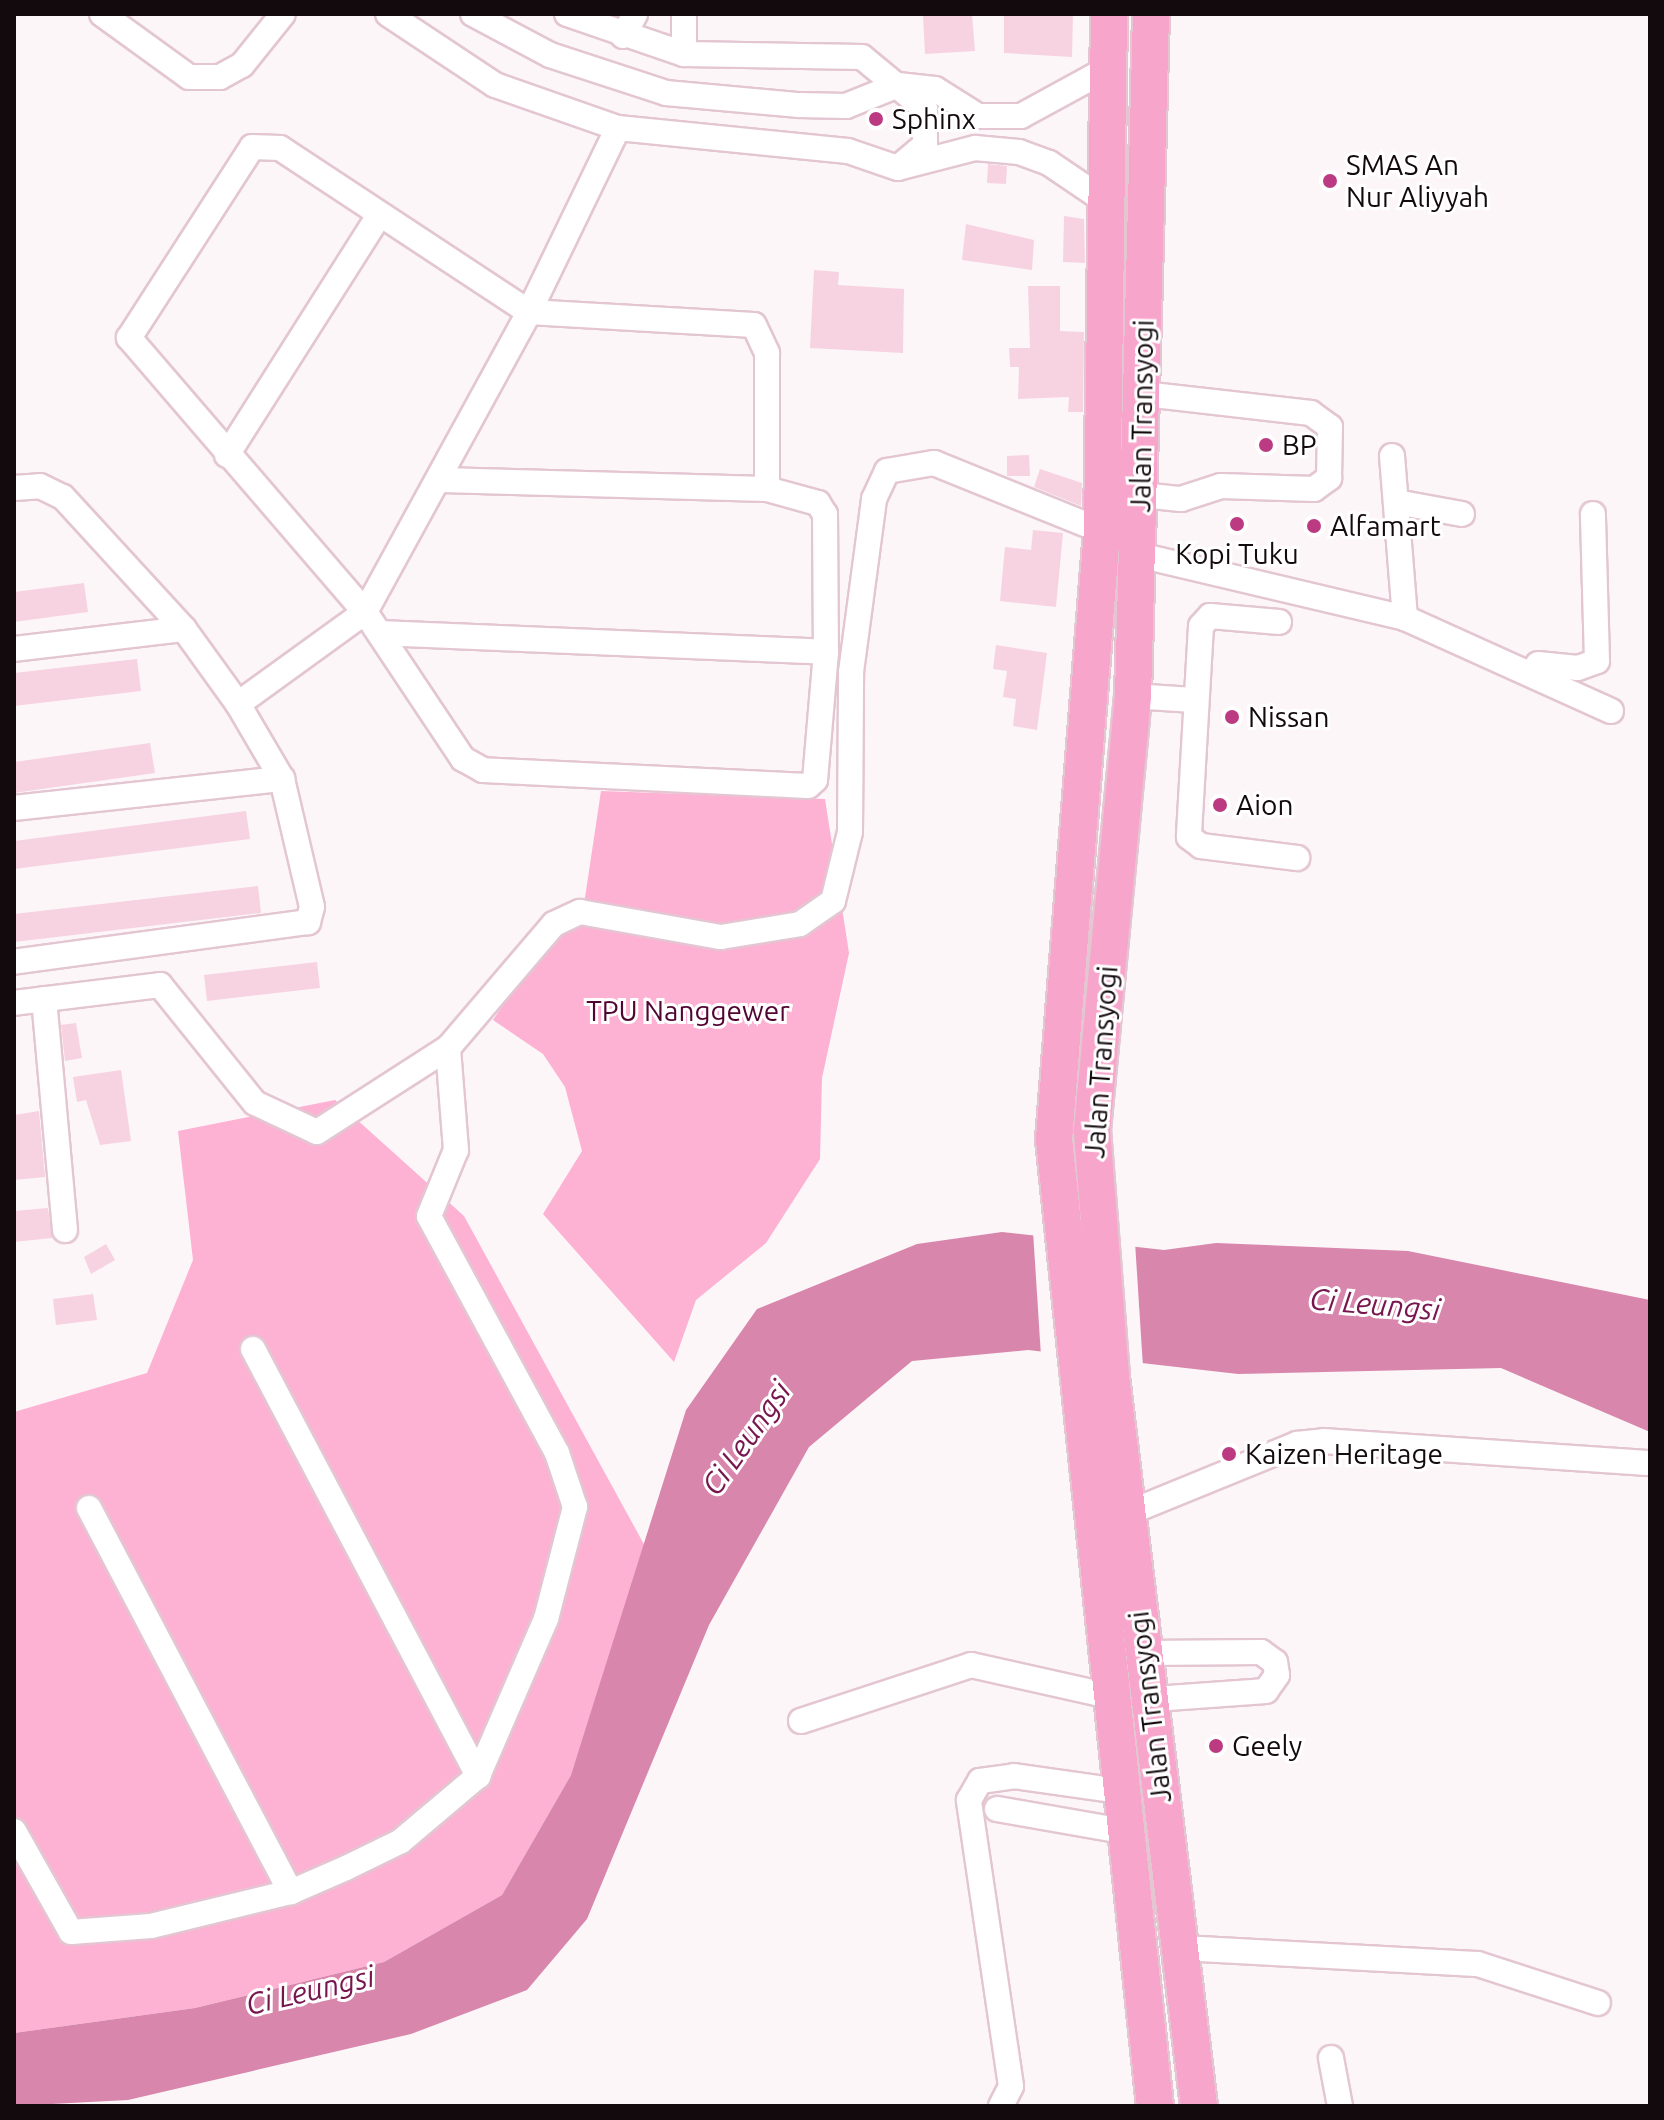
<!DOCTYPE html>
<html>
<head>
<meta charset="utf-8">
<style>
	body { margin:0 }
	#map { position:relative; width:1664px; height:2120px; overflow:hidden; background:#fcf6f8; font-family:Ubuntu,sans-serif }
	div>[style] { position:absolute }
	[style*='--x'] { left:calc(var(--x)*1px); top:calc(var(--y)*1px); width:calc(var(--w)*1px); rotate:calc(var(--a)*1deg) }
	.green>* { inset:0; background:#fdb1d3 }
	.water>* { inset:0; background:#d886ac }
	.pier>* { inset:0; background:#fcf6f8 }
	.building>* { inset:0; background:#f7d3e2 }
	.roads { filter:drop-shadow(2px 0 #e3c6d2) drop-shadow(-2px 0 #e3c6d2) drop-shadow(0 2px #e3c6d2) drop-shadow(0 -2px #e3c6d2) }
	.minor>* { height:24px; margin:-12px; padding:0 12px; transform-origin:12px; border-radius:12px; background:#fff }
	.highway>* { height:36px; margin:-18px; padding:0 18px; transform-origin:18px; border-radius:18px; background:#f7a5cb }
	.dots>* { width:22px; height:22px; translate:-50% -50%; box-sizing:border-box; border:4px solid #fff; border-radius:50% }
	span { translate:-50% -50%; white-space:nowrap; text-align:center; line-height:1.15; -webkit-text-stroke:6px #fff; paint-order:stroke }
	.poi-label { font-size:28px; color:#130a0e }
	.left { translate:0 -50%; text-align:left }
	.street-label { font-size:28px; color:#130a0e }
	.park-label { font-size:28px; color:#500532 }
	.water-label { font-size:30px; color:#77164e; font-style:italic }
	.frame { position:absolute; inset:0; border:16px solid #130a0e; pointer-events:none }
</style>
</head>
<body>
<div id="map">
	<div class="green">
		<div style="clip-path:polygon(601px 791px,825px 799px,849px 953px,822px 1078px,820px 1159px,766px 1243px,696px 1300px,674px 1362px,543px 1214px,582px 1151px,565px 1087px,543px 1054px,493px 1020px,542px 947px,583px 911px)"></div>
		<div style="clip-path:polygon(335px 1100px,464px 1216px,646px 1548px,571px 1775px,502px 1895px,384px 1962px,195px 2008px,14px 2033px,14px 1412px,147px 1373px,193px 1260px,178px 1131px)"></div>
	</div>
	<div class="water">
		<div style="clip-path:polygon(1002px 1232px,1164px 1250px,1216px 1243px,1408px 1251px,1650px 1300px,1650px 1432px,1501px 1368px,1238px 1374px,1028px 1350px,912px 1361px,809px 1447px,709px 1625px,587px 1919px,527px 1990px,411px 2034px,128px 2100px,14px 2106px,14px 2033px,195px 2008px,384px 1962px,502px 1895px,571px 1775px,686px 1410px,757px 1309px,917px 1244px)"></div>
	</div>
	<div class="pier">
		<div style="clip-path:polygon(1033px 1231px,1081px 1236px,1089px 1361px,1041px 1356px)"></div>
		<div style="clip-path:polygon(1087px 1237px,1135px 1242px,1143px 1367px,1095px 1362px)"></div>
	</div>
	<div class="building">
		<div style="clip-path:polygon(923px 14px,972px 14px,975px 51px,925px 54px)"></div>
		<div style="clip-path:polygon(1004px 14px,1073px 14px,1072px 57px,1004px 53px)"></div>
		<div style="clip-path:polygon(988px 164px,1007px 166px,1006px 184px,987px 183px)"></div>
		<div style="clip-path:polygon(1064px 216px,1084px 219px,1085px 263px,1063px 262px)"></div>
		<div style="clip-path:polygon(966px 224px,1034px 240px,1032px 270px,962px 260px)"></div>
		<div style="clip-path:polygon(814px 270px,839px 272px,838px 285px,904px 289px,903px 353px,810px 348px)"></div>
		<div style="clip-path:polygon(1028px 286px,1060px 286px,1060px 331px,1084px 332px,1083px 412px,1068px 412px,1069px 397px,1018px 399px,1019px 367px,1010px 367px,1009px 348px,1030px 348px)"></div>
		<div style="clip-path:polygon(1029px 455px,1030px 476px,1007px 476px,1007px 456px)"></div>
		<div style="clip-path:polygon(1040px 469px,1082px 483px,1081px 506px,1034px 487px)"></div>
		<div style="clip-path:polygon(1033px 530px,1063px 533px,1056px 607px,1000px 601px,1005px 547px,1031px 550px)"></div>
		<div style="clip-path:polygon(84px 583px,88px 612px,14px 622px,14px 592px)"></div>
		<div style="clip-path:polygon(996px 645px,1047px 653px,1037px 730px,1013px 726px,1016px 699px,1003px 697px,1007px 671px,993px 669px)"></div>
		<div style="clip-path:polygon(137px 659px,141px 691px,14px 706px,14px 673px)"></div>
		<div style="clip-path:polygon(150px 743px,155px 773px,14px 793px,14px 762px)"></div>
		<div style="clip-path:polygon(246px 811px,250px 839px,14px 869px,14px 841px)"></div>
		<div style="clip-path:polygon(258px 886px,261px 913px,14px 942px,14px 914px)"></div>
		<div style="clip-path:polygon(317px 962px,320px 988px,207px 1001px,204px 975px)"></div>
		<div style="clip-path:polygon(76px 1023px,82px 1058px,65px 1061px,61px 1025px)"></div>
		<div style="clip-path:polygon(121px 1070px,131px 1141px,100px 1145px,86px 1100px,77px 1102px,73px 1077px)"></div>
		<div style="clip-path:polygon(39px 1111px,45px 1177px,14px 1180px,14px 1115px)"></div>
		<div style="clip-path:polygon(48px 1208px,52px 1238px,14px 1242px,14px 1211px)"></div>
		<div style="clip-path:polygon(106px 1244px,115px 1260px,91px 1274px,84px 1257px)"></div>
		<div style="clip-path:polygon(93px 1294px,97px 1320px,56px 1325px,53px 1299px)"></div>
	</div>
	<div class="roads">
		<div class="minor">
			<div style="--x:102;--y:14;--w:107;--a:35.9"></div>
			<div style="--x:189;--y:77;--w:31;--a:0"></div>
			<div style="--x:220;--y:77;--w:25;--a:-29"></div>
			<div style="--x:242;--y:65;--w:65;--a:-51.2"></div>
			<div style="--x:388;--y:14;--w:128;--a:33.6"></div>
			<div style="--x:495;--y:85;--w:130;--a:19.3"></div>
			<div style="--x:618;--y:128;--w:231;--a:5.7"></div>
			<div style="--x:848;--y:151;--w:53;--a:18.8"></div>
			<div style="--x:898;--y:168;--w:80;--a:-14.6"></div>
			<div style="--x:975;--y:148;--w:44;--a:5.2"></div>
			<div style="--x:1019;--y:152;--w:32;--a:20"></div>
			<div style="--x:1049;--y:163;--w:71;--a:34.1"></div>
			<div style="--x:473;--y:14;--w:87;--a:28"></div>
			<div style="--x:550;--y:55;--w:122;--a:18.1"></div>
			<div style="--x:666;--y:93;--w:134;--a:5.2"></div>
			<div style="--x:799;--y:105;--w:47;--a:1.2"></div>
			<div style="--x:846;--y:106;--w:56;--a:-22"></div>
			<div style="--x:898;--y:85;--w:37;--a:6"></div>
			<div style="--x:935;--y:89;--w:51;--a:32.1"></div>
			<div style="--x:978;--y:116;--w:43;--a:0"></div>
			<div style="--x:1021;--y:116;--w:100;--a:-28.6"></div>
			<div style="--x:567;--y:14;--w:124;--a:18.9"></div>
			<div style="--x:684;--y:54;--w:178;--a:1"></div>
			<div style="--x:862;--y:57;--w:82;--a:39.5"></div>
			<div style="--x:925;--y:109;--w:36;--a:90"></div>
			<div style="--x:925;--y:145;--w:35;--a:140"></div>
			<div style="--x:684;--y:14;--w:40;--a:90"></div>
			<div style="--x:623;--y:36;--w:25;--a:-61"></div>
			<div style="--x:227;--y:455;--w:282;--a:-57.6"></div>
			<div style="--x:1392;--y:456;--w:163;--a:85.4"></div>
			<div style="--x:441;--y:480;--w:326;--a:1.6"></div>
			<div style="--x:767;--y:489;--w:53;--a:15.4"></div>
			<div style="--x:818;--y:503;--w:13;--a:58"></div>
			<div style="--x:825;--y:514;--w:138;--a:89.6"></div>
			<div style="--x:826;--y:652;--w:128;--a:94.9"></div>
			<div style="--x:815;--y:780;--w:9;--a:139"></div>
			<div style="--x:808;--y:786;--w:325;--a:-177.2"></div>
			<div style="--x:483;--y:770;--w:23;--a:-151"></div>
			<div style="--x:463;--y:759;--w:177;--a:-123.7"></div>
			<div style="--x:365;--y:612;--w:362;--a:-130.7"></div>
			<div style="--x:129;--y:338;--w:227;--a:-57.2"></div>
			<div style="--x:252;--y:147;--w:28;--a:2"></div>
			<div style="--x:280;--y:148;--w:298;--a:33.4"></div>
			<div style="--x:529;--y:312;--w:225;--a:3.3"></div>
			<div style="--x:754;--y:325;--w:31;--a:65"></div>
			<div style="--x:767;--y:353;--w:136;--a:90"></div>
			<div style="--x:14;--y:488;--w:26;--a:-4"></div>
			<div style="--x:40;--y:486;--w:25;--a:26"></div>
			<div style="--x:63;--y:497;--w:179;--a:47.5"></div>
			<div style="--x:184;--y:629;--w:92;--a:54.2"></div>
			<div style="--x:238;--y:704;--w:87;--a:59.6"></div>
			<div style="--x:282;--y:779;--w:131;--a:76.8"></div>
			<div style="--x:312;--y:907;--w:16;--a:105"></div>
			<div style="--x:308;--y:922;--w:297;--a:172.3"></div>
			<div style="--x:1142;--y:495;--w:39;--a:6"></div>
			<div style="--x:1181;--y:499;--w:42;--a:-18"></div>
			<div style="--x:1221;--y:486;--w:93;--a:1.8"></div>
			<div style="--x:1314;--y:489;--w:19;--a:-36"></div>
			<div style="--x:1329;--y:478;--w:51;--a:-88.9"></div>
			<div style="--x:1330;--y:427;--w:24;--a:-144"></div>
			<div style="--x:1311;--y:413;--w:169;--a:-173.5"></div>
			<div style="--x:1396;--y:502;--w:67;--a:10.3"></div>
			<div style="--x:1139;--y:555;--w:273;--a:13.3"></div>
			<div style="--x:1405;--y:618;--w:226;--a:24.3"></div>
			<div style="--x:1279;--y:622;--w:69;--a:-175"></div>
			<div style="--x:1210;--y:616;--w:13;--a:132"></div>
			<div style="--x:1201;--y:626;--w:211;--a:93.3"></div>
			<div style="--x:1189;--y:837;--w:15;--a:37"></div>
			<div style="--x:1201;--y:846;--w:97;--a:7.1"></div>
			<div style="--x:380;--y:633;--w:446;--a:2.4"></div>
			<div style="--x:14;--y:649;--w:171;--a:-6.7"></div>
			<div style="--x:1538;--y:664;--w:40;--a:5.7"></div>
			<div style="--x:1578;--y:668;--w:20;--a:-20"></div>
			<div style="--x:1597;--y:661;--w:147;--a:-91.6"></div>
			<div style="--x:1133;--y:696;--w:60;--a:3.8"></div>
			<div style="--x:238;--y:704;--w:157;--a:-35.9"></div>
			<div style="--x:365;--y:612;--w:342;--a:-61.3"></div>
			<div style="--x:529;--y:312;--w:204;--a:-64.2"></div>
			<div style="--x:14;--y:808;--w:270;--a:-6.2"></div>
			<div style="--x:44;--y:999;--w:232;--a:84.8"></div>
			<div style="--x:14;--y:1003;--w:147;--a:-7"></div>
			<div style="--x:160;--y:985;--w:151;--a:51.2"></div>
			<div style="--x:255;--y:1103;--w:68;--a:25.1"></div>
			<div style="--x:317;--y:1132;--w:156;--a:-32.7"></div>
			<div style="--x:448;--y:1048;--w:163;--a:-49.5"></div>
			<div style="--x:554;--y:924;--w:29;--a:-25"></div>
			<div style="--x:580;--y:912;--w:143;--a:10.1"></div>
			<div style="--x:721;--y:937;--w:80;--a:-9.3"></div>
			<div style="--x:800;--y:924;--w:40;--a:-34.9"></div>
			<div style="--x:833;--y:901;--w:71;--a:-76.2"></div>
			<div style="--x:850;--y:832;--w:160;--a:-89.6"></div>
			<div style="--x:851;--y:672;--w:175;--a:-82.4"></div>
			<div style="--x:874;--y:499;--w:31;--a:-65"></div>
			<div style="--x:887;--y:471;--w:48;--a:-9.7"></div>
			<div style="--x:934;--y:463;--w:181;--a:22"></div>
			<div style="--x:253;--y:1349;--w:483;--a:62.2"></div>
			<div style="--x:89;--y:1508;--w:434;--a:62.3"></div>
			<div style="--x:1128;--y:1513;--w:183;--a:-22.2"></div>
			<div style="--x:1297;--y:1444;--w:27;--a:-6"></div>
			<div style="--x:1324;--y:1441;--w:327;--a:3.9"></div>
			<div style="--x:1144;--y:1653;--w:117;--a:-0.5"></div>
			<div style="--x:1261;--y:1652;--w:17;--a:36"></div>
			<div style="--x:1275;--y:1662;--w:13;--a:81"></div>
			<div style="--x:1277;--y:1675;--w:19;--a:125"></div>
			<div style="--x:1266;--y:1691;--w:98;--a:175.9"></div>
			<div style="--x:801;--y:1721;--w:179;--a:-18.2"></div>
			<div style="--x:971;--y:1665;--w:142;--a:12.6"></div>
			<div style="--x:997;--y:1809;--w:128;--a:9.9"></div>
			<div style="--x:14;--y:1831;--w:116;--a:60.6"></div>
			<div style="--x:71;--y:1932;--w:80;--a:-4.3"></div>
			<div style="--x:151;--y:1926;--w:144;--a:-13.7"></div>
			<div style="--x:291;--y:1892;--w:60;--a:-23.6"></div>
			<div style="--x:346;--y:1868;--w:61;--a:-26.1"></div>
			<div style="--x:401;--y:1841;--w:101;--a:-40.2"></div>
			<div style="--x:478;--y:1776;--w:171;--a:-66.6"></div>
			<div style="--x:546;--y:1619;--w:116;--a:-75.5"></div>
			<div style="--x:575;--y:1507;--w:57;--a:-108.4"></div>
			<div style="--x:557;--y:1453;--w:269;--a:-118.4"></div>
			<div style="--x:429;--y:1216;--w:71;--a:-67.8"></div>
			<div style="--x:456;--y:1150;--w:102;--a:-94.5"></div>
			<div style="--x:1180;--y:1948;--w:298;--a:3.1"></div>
			<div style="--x:1478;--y:1964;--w:126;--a:18"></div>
			<div style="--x:1331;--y:2058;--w:49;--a:79.4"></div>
			<div style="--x:1001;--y:2106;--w:22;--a:-63"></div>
			<div style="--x:1011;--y:2086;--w:289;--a:-98.4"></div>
			<div style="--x:969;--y:1800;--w:22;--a:-60"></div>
			<div style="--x:980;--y:1781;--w:34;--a:-8"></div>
			<div style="--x:1014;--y:1776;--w:106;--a:8.1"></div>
		</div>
		<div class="highway">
			<div style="--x:1109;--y:14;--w:517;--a:90.78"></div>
			<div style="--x:1102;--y:531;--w:610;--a:94.51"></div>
			<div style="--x:1054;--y:1139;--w:972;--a:84.04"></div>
			<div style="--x:1151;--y:14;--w:682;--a:91.51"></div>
			<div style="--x:1133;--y:696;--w:436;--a:95.4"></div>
			<div style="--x:1092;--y:1130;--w:248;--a:85.6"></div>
			<div style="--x:1111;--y:1377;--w:734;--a:83.12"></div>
		</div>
	</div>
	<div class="dots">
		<div style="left:876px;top:119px;background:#bc3a82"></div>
		<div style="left:1330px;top:181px;background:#bc3a82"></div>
		<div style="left:1266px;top:445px;background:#bc3a82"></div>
		<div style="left:1237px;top:524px;background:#bc3a82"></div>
		<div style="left:1314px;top:526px;background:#bc3a82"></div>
		<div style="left:1232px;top:717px;background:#bc3a82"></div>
		<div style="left:1220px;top:805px;background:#bc3a82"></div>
		<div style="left:1229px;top:1454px;background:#bc3a82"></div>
		<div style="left:1216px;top:1746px;background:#bc3a82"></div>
	</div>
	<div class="poi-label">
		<span class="left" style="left:892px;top:119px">Sphinx</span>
		<span class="left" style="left:1346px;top:181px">SMAS An<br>Nur Aliyyah</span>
		<span class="left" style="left:1282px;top:445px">BP</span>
		<span class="left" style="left:1330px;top:526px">Alfamart</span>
		<span style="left:1237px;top:554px">Kopi Tuku</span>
		<span class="left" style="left:1248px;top:717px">Nissan</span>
		<span class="left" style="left:1236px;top:805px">Aion</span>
		<span class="left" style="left:1245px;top:1454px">Kaizen Heritage</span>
		<span class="left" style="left:1232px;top:1746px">Geely</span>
	</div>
	<div class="street-label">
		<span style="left:1142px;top:416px;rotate:-89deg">Jalan Transyogi</span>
		<span style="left:1101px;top:1062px;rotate:-86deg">Jalan Transyogi</span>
		<span style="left:1150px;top:1707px;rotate:-97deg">Jalan Transyogi</span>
	</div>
	<div class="park-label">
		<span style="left:688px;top:1011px">TPU Nanggewer</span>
	</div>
	<div class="water-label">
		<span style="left:1375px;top:1304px;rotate:5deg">Ci Leungsi</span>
		<span style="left:746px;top:1438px;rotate:-55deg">Ci Leungsi</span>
		<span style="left:310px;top:1990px;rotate:-13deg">Ci Leungsi</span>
	</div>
	<div class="frame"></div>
</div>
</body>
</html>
